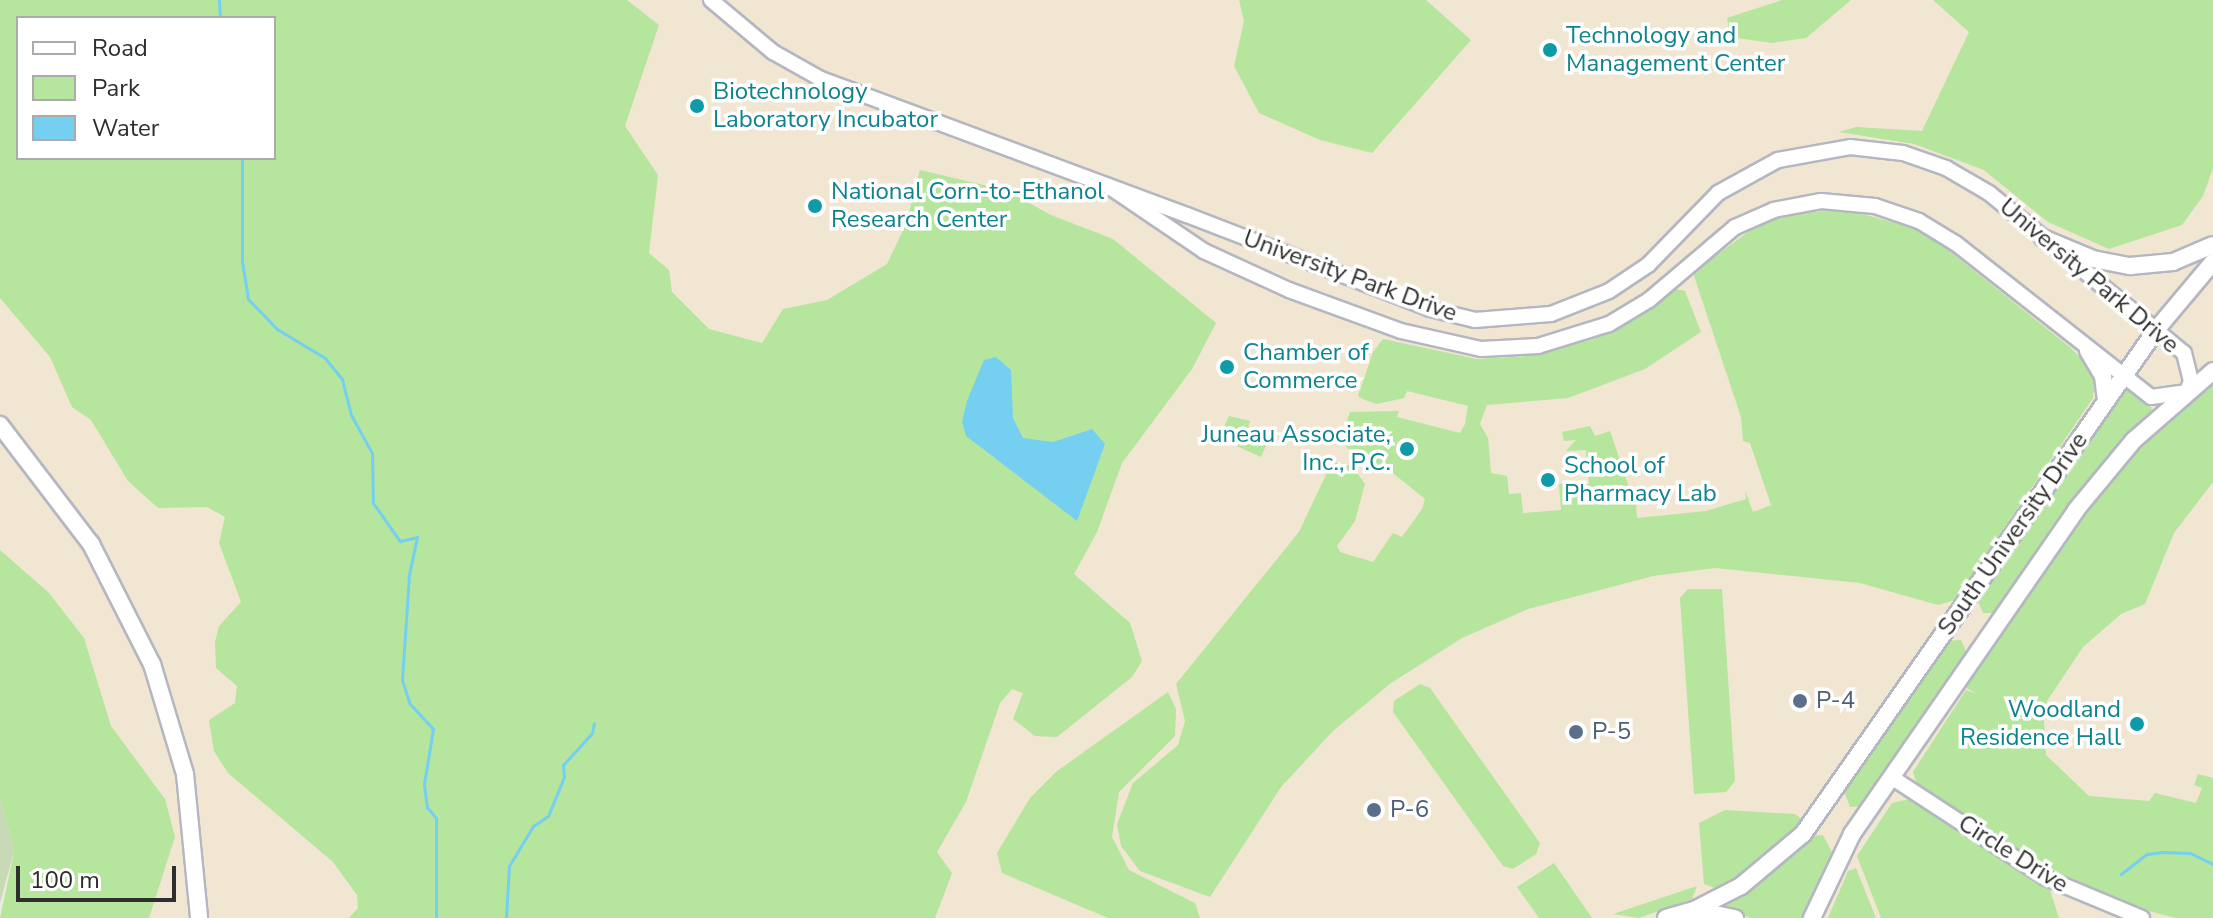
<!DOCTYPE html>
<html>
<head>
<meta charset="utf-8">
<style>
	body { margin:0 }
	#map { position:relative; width:2213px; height:918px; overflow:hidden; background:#efe9e1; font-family:"Nunito Sans",sans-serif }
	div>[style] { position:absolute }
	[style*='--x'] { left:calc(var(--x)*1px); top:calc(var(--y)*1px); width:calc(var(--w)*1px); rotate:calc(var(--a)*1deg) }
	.education>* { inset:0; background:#f0e6d1 }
	.green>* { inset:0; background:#b6e59e }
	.cemetery>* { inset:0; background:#c8d9b8 }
	.water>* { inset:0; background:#75cff0 }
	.stream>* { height:3px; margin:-1.5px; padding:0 1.5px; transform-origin:1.5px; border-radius:1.5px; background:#75cff0 }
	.roads { filter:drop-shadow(2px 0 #b4b7c1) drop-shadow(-2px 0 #b4b7c1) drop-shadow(0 2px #b4b7c1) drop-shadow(0 -2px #b4b7c1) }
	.tertiary>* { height:14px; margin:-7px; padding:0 7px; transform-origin:7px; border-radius:7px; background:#fff }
	.secondary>* { height:16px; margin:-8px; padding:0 8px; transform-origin:8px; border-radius:8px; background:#fff }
	.dots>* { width:22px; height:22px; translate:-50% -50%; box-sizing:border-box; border:4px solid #fff; border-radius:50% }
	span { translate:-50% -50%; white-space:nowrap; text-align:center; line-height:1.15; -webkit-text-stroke:7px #fff; paint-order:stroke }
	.culture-label { font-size:24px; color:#0d838f }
	.left { translate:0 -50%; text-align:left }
	.right { translate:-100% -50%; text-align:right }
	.street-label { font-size:24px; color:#2e2e2e }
	.service-label { font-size:24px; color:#4e5e75 }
	.legend { position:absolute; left:16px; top:16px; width:260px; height:144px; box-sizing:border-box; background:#fff; border:2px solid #ababab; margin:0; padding:10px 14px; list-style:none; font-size:24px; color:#2e2e2e }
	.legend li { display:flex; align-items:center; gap:16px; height:40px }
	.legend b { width:40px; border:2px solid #ababab }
	.scale { position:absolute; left:16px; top:866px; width:160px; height:36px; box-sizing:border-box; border:4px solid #2e2e2e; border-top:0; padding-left:10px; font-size:24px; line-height:28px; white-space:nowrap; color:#2e2e2e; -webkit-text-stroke:6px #fff; paint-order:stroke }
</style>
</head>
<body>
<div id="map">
	<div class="education">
		<div style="clip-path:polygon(evenodd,0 0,2213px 0,2213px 918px,0 918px,14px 852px,0 798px,0 0,18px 18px,274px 18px,274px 158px,18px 158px,18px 18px)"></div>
	</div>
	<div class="green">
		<div style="clip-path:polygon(evenodd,0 0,627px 0,659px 25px,625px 126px,658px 175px,649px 253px,669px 270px,672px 292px,709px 329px,762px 343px,783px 309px,827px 300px,887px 264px,906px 224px,920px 170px,1005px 190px,1051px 215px,1113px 239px,1216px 323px,1192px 369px,1122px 463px,1097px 532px,1074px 574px,1130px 623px,1142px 661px,1132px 677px,1057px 737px,1035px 736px,1013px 719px,1023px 693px,1012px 689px,1000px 703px,966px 802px,937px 852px,952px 873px,935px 918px,349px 918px,358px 908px,357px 895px,333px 862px,228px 773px,214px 751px,209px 720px,235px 703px,237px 686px,216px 668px,215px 642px,219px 626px,241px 602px,219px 543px,225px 517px,207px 507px,158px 508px,128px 481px,91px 420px,72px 407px,50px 357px,0 298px,0 0,18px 18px,274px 18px,274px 158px,18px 158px,18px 18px)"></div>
		<div style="clip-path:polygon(1239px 0,1426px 0,1471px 40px,1372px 153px,1320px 140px,1259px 113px,1234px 66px,1244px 21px)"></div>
		<div style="clip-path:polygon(1782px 0,1851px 0,1806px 38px,1772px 43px,1730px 37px,1727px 18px)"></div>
		<div style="clip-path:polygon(1933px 0,2213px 0,2213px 168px,2203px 196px,2182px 225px,2109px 249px,2048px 222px,1984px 170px,1914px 144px,1839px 132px,1856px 127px,1922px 131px,1969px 32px)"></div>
		<div style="clip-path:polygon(1844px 209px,1914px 228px,1933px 238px,2071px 348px,2096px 375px,2093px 398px,1955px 600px,1938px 605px,1860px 583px,1715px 568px,1653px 576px,1528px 609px,1462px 638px,1391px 683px,1333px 731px,1281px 787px,1210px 897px,1140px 871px,1121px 846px,1117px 824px,1133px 783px,1178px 745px,1185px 721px,1176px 684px,1299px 532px,1332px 462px,1352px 466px,1365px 484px,1355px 521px,1337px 546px,1340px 552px,1373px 562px,1393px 533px,1402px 537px,1422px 509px,1425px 499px,1384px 466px,1376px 471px,1340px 442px,1350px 412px,1399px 411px,1397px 417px,1460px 433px,1465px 424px,1468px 406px,1407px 391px,1404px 398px,1377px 404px,1362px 399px,1358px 396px,1373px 352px,1383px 339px,1477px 359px,1528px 356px,1594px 339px,1676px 289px,1685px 291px,1701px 332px,1645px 369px,1568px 398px,1487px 405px,1480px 424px,1488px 438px,1491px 473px,1507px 476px,1509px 494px,1521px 493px,1523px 513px,1561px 510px,1559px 484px,1589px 484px,1586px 450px,1566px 451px,1576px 440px,1564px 441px,1562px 432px,1590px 426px,1595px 436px,1610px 431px,1629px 487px,1635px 489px,1637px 518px,1706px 511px,1746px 499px,1745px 490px,1753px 512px,1771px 505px,1750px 443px,1743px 441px,1741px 417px,1693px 273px,1756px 226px,1784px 215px)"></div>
		<div style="clip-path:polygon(2213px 372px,2213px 482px,2174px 533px,2145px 604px,2121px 614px,2083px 647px,2047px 701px,2044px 720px,2046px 755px,2089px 796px,2149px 801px,2155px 793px,2196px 803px,2202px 788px,2194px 785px,2198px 774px,2213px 778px,2213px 918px,2176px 918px,2129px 906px,2051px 873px,1918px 787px,1913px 772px,1966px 690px,1976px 694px,1958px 682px,2108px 470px)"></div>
		<div style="clip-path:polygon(2125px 388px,2152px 408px,2150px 414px,2102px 465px,1996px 613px,1983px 613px,1977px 599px)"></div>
		<div style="clip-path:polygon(1229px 416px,1250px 421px,1247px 431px,1269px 439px,1261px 457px,1219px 438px)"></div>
		<div style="clip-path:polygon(0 550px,49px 593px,84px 638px,111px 726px,165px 799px,175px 837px,149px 918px,0 918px,14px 852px,0 798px)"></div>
		<div style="clip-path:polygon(1688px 589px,1722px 589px,1735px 781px,1726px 792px,1694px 794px,1680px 598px)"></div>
		<div style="clip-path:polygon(1961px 640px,1968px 656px,1864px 806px,1850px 807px,1844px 791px,1947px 641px)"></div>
		<div style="clip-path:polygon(1420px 684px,1430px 688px,1540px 843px,1536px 854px,1513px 869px,1503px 866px,1393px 712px,1394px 701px)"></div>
		<div style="clip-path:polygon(1168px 692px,1176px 709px,1175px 736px,1119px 792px,1112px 837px,1129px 870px,1195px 903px,1200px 918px,1108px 918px,1002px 873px,997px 853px,1030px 798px,1057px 771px)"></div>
		<div style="clip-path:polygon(1909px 799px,2050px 890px,2059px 918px,1881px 918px,1857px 856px,1892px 803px)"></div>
		<div style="clip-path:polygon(1725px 810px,1795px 814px,1803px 820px,1762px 863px,1715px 888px,1704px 884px,1699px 823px)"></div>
		<div style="clip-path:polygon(1823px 835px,1833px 854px,1806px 918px,1751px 918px,1720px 908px,1792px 856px,1811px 836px)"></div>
		<div style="clip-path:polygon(1554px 863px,1592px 918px,1539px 918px,1517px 887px)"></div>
		<div style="clip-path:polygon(1856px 868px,1876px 918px,1828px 918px,1848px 871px)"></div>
		<div style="clip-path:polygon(1697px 886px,1692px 899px,1639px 918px,1613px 914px)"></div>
	</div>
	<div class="cemetery">
		<div style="clip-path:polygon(0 798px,14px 852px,0 903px)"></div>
	</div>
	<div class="water">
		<div style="clip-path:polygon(996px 357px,1011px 370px,1013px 418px,1023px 438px,1053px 442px,1092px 429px,1105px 444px,1077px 521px,966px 436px,962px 422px,967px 401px,984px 360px)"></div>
	</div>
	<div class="stream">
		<div style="--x:219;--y:0;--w:18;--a:87"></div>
		<div style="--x:242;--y:158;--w:103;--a:90"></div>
		<div style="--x:242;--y:261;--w:38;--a:81"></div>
		<div style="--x:248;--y:299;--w:42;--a:46"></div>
		<div style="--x:277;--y:329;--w:56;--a:31.1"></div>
		<div style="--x:325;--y:358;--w:27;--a:51"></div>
		<div style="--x:342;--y:379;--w:37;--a:76"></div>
		<div style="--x:351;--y:415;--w:43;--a:61.1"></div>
		<div style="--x:372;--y:453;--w:50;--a:88.9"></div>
		<div style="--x:373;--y:503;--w:47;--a:54.6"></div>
		<div style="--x:400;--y:541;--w:17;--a:-13"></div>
		<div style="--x:417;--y:537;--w:40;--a:102"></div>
		<div style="--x:409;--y:576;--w:104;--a:93.9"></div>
		<div style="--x:402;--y:680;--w:25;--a:72"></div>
		<div style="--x:410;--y:704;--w:34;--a:47"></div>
		<div style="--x:433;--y:729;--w:56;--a:99.3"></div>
		<div style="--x:424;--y:784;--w:23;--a:83"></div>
		<div style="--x:427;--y:807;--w:14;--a:51"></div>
		<div style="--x:436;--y:818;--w:100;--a:90"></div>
		<div style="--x:2121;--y:874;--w:33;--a:-38"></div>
		<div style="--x:2147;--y:854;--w:16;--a:-7"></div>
		<div style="--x:2163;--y:852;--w:27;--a:2"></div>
		<div style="--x:2190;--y:853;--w:25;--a:26"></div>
		<div style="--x:506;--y:918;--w:52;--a:-86.7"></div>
		<div style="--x:509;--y:866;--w:47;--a:-59"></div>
		<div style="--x:533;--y:826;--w:18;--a:-34"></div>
		<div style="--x:548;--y:816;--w:42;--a:-67.7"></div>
		<div style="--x:564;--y:777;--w:12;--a:-95"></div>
		<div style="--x:563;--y:765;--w:43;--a:-47.8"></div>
		<div style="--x:592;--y:733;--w:10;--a:-79"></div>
	</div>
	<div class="roads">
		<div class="tertiary">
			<div style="--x:711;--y:0;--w:81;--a:40"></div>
			<div style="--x:773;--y:52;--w:55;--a:29.4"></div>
			<div style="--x:821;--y:79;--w:390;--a:20.4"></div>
			<div style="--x:1187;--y:215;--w:261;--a:21.1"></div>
			<div style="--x:1430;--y:309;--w:46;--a:13.7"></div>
			<div style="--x:1475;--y:320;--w:76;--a:-4.5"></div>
			<div style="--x:1551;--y:314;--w:62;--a:-21.6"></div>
			<div style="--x:1609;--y:291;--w:47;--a:-33.7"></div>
			<div style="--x:1648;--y:265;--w:100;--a:-45.8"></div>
			<div style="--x:1718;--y:193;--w:68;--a:-28.8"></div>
			<div style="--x:1778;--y:160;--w:73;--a:-10.2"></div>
			<div style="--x:1850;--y:147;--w:53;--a:6.5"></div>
			<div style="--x:1903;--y:153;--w:46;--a:19.2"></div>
			<div style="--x:1946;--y:168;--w:50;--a:30.2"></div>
			<div style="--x:1989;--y:193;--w:252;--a:39.4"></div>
			<div style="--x:2184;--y:353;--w:29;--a:76"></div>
			<div style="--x:2191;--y:381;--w:12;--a:110"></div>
			<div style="--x:2187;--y:392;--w:36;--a:172"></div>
			<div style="--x:2151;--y:397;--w:249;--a:-141.8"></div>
			<div style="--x:1955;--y:243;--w:42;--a:-148.6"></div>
			<div style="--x:1919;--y:221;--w:46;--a:-161.2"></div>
			<div style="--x:1875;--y:206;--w:54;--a:-174.7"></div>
			<div style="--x:1821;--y:201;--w:48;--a:169.2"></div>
			<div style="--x:1774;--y:210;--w:43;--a:156.4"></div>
			<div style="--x:1735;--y:227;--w:113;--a:139.7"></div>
			<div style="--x:1649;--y:300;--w:47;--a:149"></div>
			<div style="--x:1609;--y:324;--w:74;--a:162.8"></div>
			<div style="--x:1538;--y:346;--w:57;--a:177"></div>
			<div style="--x:1481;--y:349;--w:82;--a:-167.3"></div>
			<div style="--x:1401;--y:331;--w:119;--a:-159.9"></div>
			<div style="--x:1289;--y:290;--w:94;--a:-155.4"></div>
			<div style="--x:1204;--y:251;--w:116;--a:-145.9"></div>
			<div style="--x:1891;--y:777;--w:185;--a:33.1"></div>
			<div style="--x:2046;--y:878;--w:104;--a:22.6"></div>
		</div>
		<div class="secondary">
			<div style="--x:2043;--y:238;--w:54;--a:22.8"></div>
			<div style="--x:2093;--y:259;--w:38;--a:11"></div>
			<div style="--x:2130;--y:266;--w:43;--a:-5.3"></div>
			<div style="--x:2173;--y:262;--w:43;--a:-23"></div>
			<div style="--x:2088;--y:351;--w:29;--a:59"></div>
			<div style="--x:2103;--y:376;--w:25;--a:83"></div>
			<div style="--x:0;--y:425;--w:150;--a:52.6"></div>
			<div style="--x:91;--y:544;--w:135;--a:63.1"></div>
			<div style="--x:152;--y:664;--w:115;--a:73.3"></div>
			<div style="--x:185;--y:774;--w:145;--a:84.4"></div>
			<div style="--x:1696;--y:910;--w:40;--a:12"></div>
			<div style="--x:1666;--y:918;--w:29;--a:-16"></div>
			<div style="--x:1694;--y:910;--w:53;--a:-27.1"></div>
			<div style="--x:1741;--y:886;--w:81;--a:-40"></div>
			<div style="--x:1803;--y:834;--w:615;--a:-54.99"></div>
			<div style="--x:2156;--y:330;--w:89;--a:-50"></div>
			<div style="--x:1812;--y:918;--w:93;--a:-64.5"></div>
			<div style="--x:1852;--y:834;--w:394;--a:-55.3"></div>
			<div style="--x:2076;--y:510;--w:91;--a:-50.4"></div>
			<div style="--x:2134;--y:440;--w:105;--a:-41.1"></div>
		</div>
	</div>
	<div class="dots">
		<div style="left:1550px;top:50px;background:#0f9aa8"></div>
		<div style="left:697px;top:106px;background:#0f9aa8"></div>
		<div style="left:815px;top:206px;background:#0f9aa8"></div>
		<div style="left:1227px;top:367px;background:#0f9aa8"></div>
		<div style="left:1407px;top:449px;background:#0f9aa8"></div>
		<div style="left:1548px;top:480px;background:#0f9aa8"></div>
		<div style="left:1800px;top:701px;background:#5c6f8a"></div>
		<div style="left:2137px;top:724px;background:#0f9aa8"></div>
		<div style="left:1576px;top:732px;background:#5c6f8a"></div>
		<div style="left:1374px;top:810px;background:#5c6f8a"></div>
	</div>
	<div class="culture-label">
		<span class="left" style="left:1566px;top:50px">Technology and<br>Management Center</span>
		<span class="left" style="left:713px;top:106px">Biotechnology<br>Laboratory Incubator</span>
		<span class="left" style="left:831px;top:206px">National Corn-to-Ethanol<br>Research Center</span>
		<span class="left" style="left:1243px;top:367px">Chamber of<br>Commerce</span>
		<span class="right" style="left:1391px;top:449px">Juneau Associate,<br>Inc., P.C.</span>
		<span class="left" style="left:1564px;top:480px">School of<br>Pharmacy Lab</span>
		<span class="right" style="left:2121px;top:724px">Woodland<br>Residence Hall</span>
	</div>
	<div class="street-label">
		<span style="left:1350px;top:276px;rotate:20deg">University Park Drive</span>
		<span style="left:2089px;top:276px;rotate:40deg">University Park Drive</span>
		<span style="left:2013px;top:534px;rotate:-55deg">South University Drive</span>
		<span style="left:2013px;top:854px;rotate:32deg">Circle Drive</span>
	</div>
	<div class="service-label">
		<span class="left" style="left:1816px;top:701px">P-4</span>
		<span class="left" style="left:1592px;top:732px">P-5</span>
		<span class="left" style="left:1390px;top:810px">P-6</span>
	</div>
	<ul class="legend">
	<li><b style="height:10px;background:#fff"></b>Road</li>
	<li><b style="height:22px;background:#b6e59e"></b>Park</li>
	<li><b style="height:22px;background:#75cff0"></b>Water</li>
	</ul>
	<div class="scale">100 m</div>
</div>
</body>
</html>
